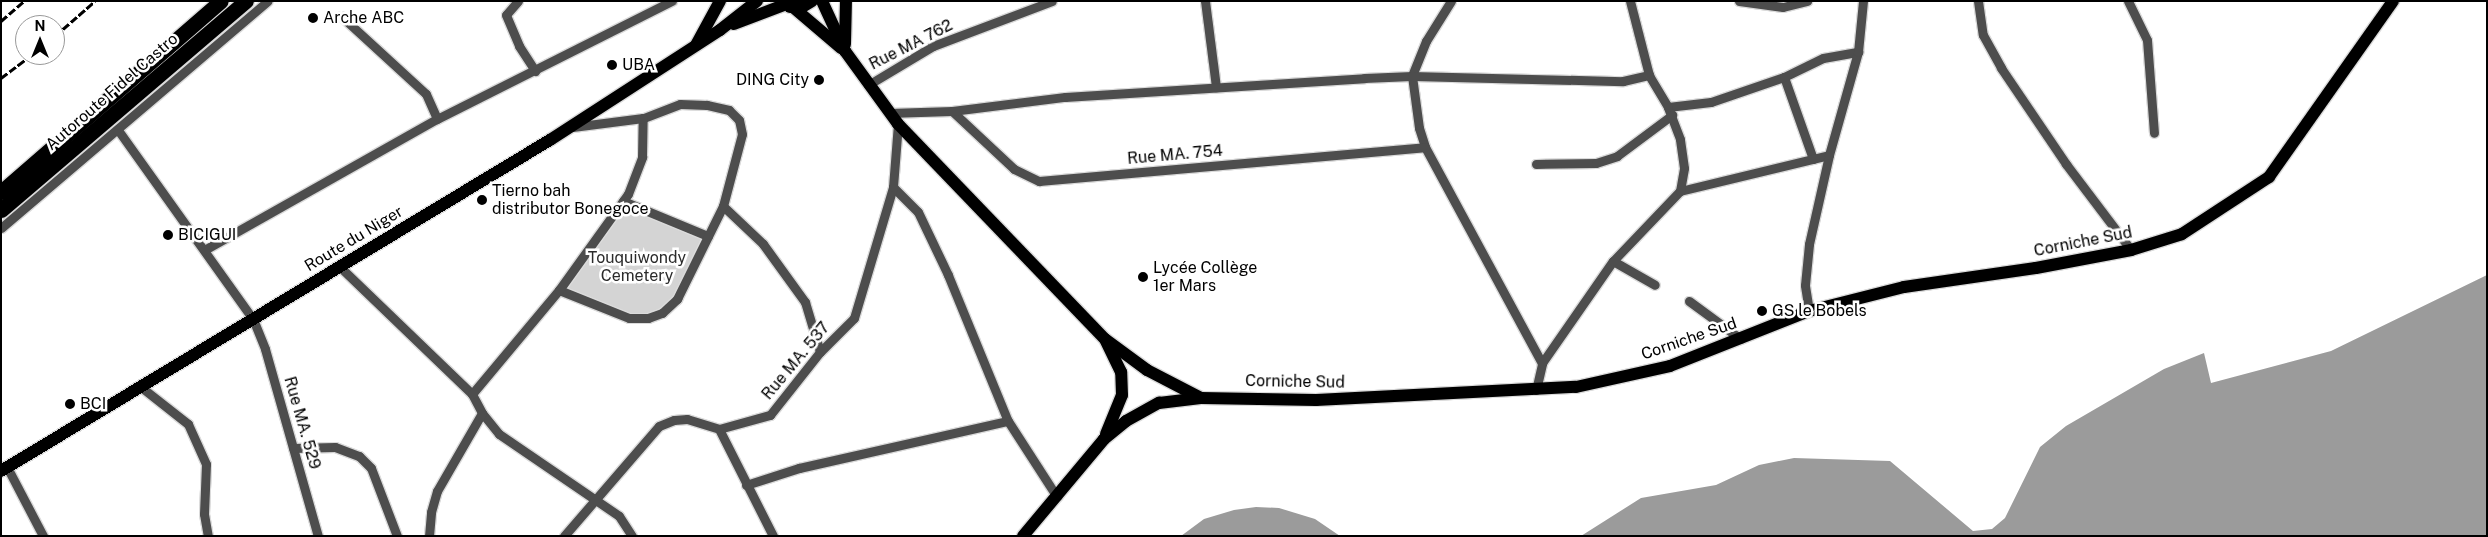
<!DOCTYPE html>
<html>
<head>
<meta charset="utf-8">
<style>
	body { margin:0 }
	#map { position:relative; width:2488px; height:537px; overflow:hidden; background:#fff; font-family:"Public Sans",sans-serif }
	div>[style] { position:absolute }
	[style*='--x'] { left:calc(var(--x)*1px); top:calc(var(--y)*1px); width:calc(var(--w)*1px); rotate:calc(var(--a)*1deg) }
	.green>* { inset:0; background:#d4d4d4 }
	.water>* { inset:0; background:#9b9b9b }
	.roads { filter:drop-shadow(1px 0 #dbdbdb) drop-shadow(-1px 0 #dbdbdb) drop-shadow(0 1px #dbdbdb) drop-shadow(0 -1px #dbdbdb) }
	.minor>* { height:9px; margin:-4.5px; padding:0 4.5px; transform-origin:4.5px; border-radius:4.5px; background:#4d4d4d }
	.major>* { height:12px; margin:-6px; padding:0 6px; transform-origin:6px; border-radius:6px; background:#000 }
	.highway>* { height:15px; margin:-7.5px; padding:0 7.5px; transform-origin:7.5px; border-radius:7.5px; background:#000 }
	.rail>* { height:3px; margin-top:-1.5px; transform-origin:0; background:repeating-linear-gradient(90deg,#000 0 8px,transparent 0 10.5px) }
	.dots>* { width:14px; height:14px; translate:-50% -50%; box-sizing:border-box; border:2px solid #fff; border-radius:50% }
	span { translate:-50% -50%; white-space:nowrap; text-align:center; line-height:1.15; -webkit-text-stroke:5px #fff; paint-order:stroke }
	.poi-label { font-size:16px; color:#000 }
	.left { translate:0 -50%; text-align:left }
	.right { translate:-100% -50%; text-align:right }
	.street-label { font-size:16px; color:#000 }
	.park-label { font-size:16px; color:#2b2b2b }
	.frame { position:absolute; inset:0; border:2px solid #000; pointer-events:none }
	.north { position:absolute; left:15px; top:15px; width:50px; height:50px; box-sizing:border-box; background:#fff; border:1px solid #999; border-radius:50%; rotate:0deg; font-size:14px; font-weight:700; line-height:20px; text-align:center; color:#000 }
	.north::after { content:''; display:block; margin:auto; width:18px; height:22px; background:#000; clip-path:polygon(50% 0,100% 100%,50% 72%,0 100%) }
</style>
</head>
<body>
<div id="map">
	<div class="green">
		<div style="clip-path:polygon(625px 204px,702px 237px,674px 298px,662px 313px,628px 315px,564px 289px)"></div>
	</div>
	<div class="water">
		<div style="clip-path:polygon(2487px 275px,2487px 536px,1581px 536px,1641px 498px,1716px 485px,1759px 465px,1794px 458px,1890px 461px,1973px 531px,1992px 529px,2005px 518px,2040px 447px,2066px 426px,2164px 369px,2204px 353px,2211px 383px,2331px 351px)"></div>
		<div style="clip-path:polygon(1256px 507px,1279px 508px,1315px 519px,1340px 536px,1181px 536px,1204px 519px,1234px 510px)"></div>
	</div>
	<div class="roads">
		<div class="minor">
			<div style="--x:518;--y:1;--w:18;--a:131"></div>
			<div style="--x:506;--y:15;--w:34;--a:67"></div>
			<div style="--x:519;--y:46;--w:30;--a:57"></div>
			<div style="--x:1205;--y:1;--w:87;--a:82.7"></div>
			<div style="--x:1451;--y:1;--w:47;--a:122"></div>
			<div style="--x:1426;--y:41;--w:38;--a:112"></div>
			<div style="--x:1412;--y:76;--w:52;--a:82.3"></div>
			<div style="--x:1419;--y:128;--w:20;--a:72"></div>
			<div style="--x:1425;--y:147;--w:246;--a:61.6"></div>
			<div style="--x:1739;--y:1;--w:44;--a:7.8"></div>
			<div style="--x:1783;--y:7;--w:25;--a:-14"></div>
			<div style="--x:1978;--y:1;--w:34;--a:82"></div>
			<div style="--x:1983;--y:35;--w:38;--a:61"></div>
			<div style="--x:2001;--y:68;--w:116;--a:55.9"></div>
			<div style="--x:2066;--y:164;--w:108;--a:52.9"></div>
			<div style="--x:2128;--y:1;--w:43;--a:64"></div>
			<div style="--x:2147;--y:40;--w:93;--a:85.7"></div>
			<div style="--x:341;--y:16;--w:115;--a:42.5"></div>
			<div style="--x:426;--y:94;--w:27;--a:66"></div>
			<div style="--x:1784;--y:77;--w:87;--a:70.5"></div>
			<div style="--x:868;--y:85;--w:76;--a:-31"></div>
			<div style="--x:933;--y:46;--w:127;--a:-20.7"></div>
			<div style="--x:1668;--y:107;--w:43;--a:-6.6"></div>
			<div style="--x:1711;--y:102;--w:77;--a:-18.9"></div>
			<div style="--x:1784;--y:77;--w:43;--a:-26"></div>
			<div style="--x:1823;--y:58;--w:36;--a:-10"></div>
			<div style="--x:952;--y:111;--w:85;--a:43.1"></div>
			<div style="--x:1014;--y:169;--w:28;--a:26"></div>
			<div style="--x:1039;--y:181;--w:387;--a:-5"></div>
			<div style="--x:889;--y:113;--w:63;--a:-1.8"></div>
			<div style="--x:952;--y:111;--w:114;--a:-7.1"></div>
			<div style="--x:1065;--y:97;--w:300;--a:-3.6"></div>
			<div style="--x:1364;--y:78;--w:48;--a:-2.4"></div>
			<div style="--x:1412;--y:76;--w:211;--a:1.4"></div>
			<div style="--x:1623;--y:81;--w:27;--a:-13"></div>
			<div style="--x:118;--y:130;--w:232;--a:54.5"></div>
			<div style="--x:253;--y:319;--w:32;--a:68"></div>
			<div style="--x:265;--y:349;--w:194;--a:74.2"></div>
			<div style="--x:1536;--y:164;--w:60;--a:-1"></div>
			<div style="--x:1596;--y:163;--w:22;--a:-18"></div>
			<div style="--x:1617;--y:156;--w:69;--a:-36.7"></div>
			<div style="--x:893;--y:187;--w:35;--a:45"></div>
			<div style="--x:918;--y:212;--w:70;--a:64.5"></div>
			<div style="--x:948;--y:275;--w:158;--a:67.7"></div>
			<div style="--x:1008;--y:421;--w:90;--a:57.2"></div>
			<div style="--x:1680;--y:191;--w:153;--a:-13.6"></div>
			<div style="--x:623;--y:201;--w:92;--a:22.4"></div>
			<div style="--x:723;--y:206;--w:55;--a:43.5"></div>
			<div style="--x:763;--y:244;--w:72;--a:54.1"></div>
			<div style="--x:805;--y:302;--w:52;--a:73.3"></div>
			<div style="--x:1;--y:228;--w:350;--a:-40.4"></div>
			<div style="--x:206;--y:249;--w:265;--a:-29.4"></div>
			<div style="--x:437;--y:119;--w:263;--a:-26.7"></div>
			<div style="--x:1613;--y:261;--w:48;--a:29.7"></div>
			<div style="--x:339;--y:266;--w:185;--a:43.9"></div>
			<div style="--x:472;--y:394;--w:21;--a:62"></div>
			<div style="--x:482;--y:413;--w:27;--a:51"></div>
			<div style="--x:499;--y:434;--w:145;--a:34.3"></div>
			<div style="--x:619;--y:516;--w:24;--a:57"></div>
			<div style="--x:559;--y:290;--w:75;--a:21.8"></div>
			<div style="--x:629;--y:318;--w:19;--a:0"></div>
			<div style="--x:648;--y:318;--w:15;--a:-20"></div>
			<div style="--x:662;--y:313;--w:21;--a:-43"></div>
			<div style="--x:677;--y:299;--w:104;--a:-63.7"></div>
			<div style="--x:723;--y:206;--w:74;--a:-75.2"></div>
			<div style="--x:742;--y:134;--w:14;--a:-102"></div>
			<div style="--x:739;--y:120;--w:14;--a:-135"></div>
			<div style="--x:729;--y:110;--w:23;--a:-167"></div>
			<div style="--x:707;--y:105;--w:27;--a:-178"></div>
			<div style="--x:680;--y:104;--w:40;--a:159"></div>
			<div style="--x:1689;--y:301;--w:64;--a:36.2"></div>
			<div style="--x:1809;--y:311;--w:26;--a:-99"></div>
			<div style="--x:1805;--y:285;--w:41;--a:-84.4"></div>
			<div style="--x:1809;--y:244;--w:91;--a:-77.3"></div>
			<div style="--x:1829;--y:155;--w:107;--a:-74.3"></div>
			<div style="--x:1858;--y:52;--w:51;--a:-84.4"></div>
			<div style="--x:141;--y:387;--w:60;--a:38.2"></div>
			<div style="--x:188;--y:424;--w:44;--a:65.8"></div>
			<div style="--x:206;--y:464;--w:50;--a:92.3"></div>
			<div style="--x:204;--y:514;--w:22;--a:80"></div>
			<div style="--x:1536;--y:390;--w:28;--a:-77"></div>
			<div style="--x:1542;--y:363;--w:124;--a:-55.2"></div>
			<div style="--x:1613;--y:261;--w:97;--a:-46.3"></div>
			<div style="--x:1680;--y:191;--w:23;--a:-80"></div>
			<div style="--x:1684;--y:168;--w:29;--a:-98"></div>
			<div style="--x:1680;--y:139;--w:34;--a:-111"></div>
			<div style="--x:1668;--y:107;--w:37;--a:-121"></div>
			<div style="--x:1649;--y:75;--w:76;--a:-104.4"></div>
			<div style="--x:472;--y:394;--w:136;--a:-50.1"></div>
			<div style="--x:559;--y:290;--w:118;--a:-54.3"></div>
			<div style="--x:628;--y:194;--w:40;--a:-69"></div>
			<div style="--x:642;--y:157;--w:39;--a:-89"></div>
			<div style="--x:643;--y:118;--w:71;--a:172.7"></div>
			<div style="--x:719;--y:429;--w:120;--a:63.2"></div>
			<div style="--x:293;--y:448;--w:42;--a:-1.4"></div>
			<div style="--x:335;--y:447;--w:26;--a:21"></div>
			<div style="--x:359;--y:456;--w:17;--a:45"></div>
			<div style="--x:371;--y:468;--w:73;--a:69.1"></div>
			<div style="--x:7;--y:467;--w:78;--a:62.4"></div>
			<div style="--x:746;--y:485;--w:56;--a:-17.8"></div>
			<div style="--x:799;--y:468;--w:214;--a:-12.7"></div>
			<div style="--x:429;--y:536;--w:24;--a:-85"></div>
			<div style="--x:431;--y:512;--w:22;--a:-74"></div>
			<div style="--x:437;--y:491;--w:90;--a:-60"></div>
			<div style="--x:564;--y:536;--w:145;--a:-49.2"></div>
			<div style="--x:659;--y:426;--w:16;--a:-22"></div>
			<div style="--x:674;--y:420;--w:13;--a:-4"></div>
			<div style="--x:687;--y:419;--w:34;--a:17"></div>
			<div style="--x:719;--y:429;--w:53;--a:-15.4"></div>
			<div style="--x:770;--y:415;--w:80;--a:-51.6"></div>
			<div style="--x:820;--y:352;--w:48;--a:-45"></div>
			<div style="--x:854;--y:318;--w:137;--a:-73.4"></div>
			<div style="--x:893;--y:187;--w:63;--a:-85.5"></div>
		</div>
		<div class="major">
			<div style="--x:822;--y:1;--w:55;--a:65.3"></div>
			<div style="--x:845;--y:51;--w:90;--a:54"></div>
			<div style="--x:898;--y:124;--w:298;--a:46.1"></div>
			<div style="--x:1105;--y:339;--w:52;--a:36.4"></div>
			<div style="--x:1147;--y:370;--w:61;--a:27.4"></div>
			<div style="--x:790;--y:7;--w:12;--a:0"></div>
			<div style="--x:802;--y:7;--w:12;--a:-31"></div>
			<div style="--x:794;--y:8;--w:62;--a:40.4"></div>
			<div style="--x:734;--y:24;--w:53;--a:-20.8"></div>
			<div style="--x:845;--y:44;--w:43;--a:-88.7"></div>
			<div style="--x:696;--y:45;--w:50;--a:-61.4"></div>
			<div style="--x:1106;--y:434;--w:42;--a:-67.7"></div>
			<div style="--x:1122;--y:395;--w:23;--a:-92"></div>
			<div style="--x:1121;--y:372;--w:34;--a:-116"></div>
			<div style="--x:1;--y:471;--w:641;--a:-31.09"></div>
			<div style="--x:550;--y:140;--w:202;--a:-32.9"></div>
			<div style="--x:720;--y:30;--w:47;--a:-38.1"></div>
			<div style="--x:1023;--y:536;--w:126;--a:-50.1"></div>
			<div style="--x:1104;--y:439;--w:28;--a:-39"></div>
			<div style="--x:1126;--y:421;--w:38;--a:-29"></div>
			<div style="--x:1159;--y:403;--w:42;--a:-6.8"></div>
			<div style="--x:1201;--y:398;--w:115;--a:1"></div>
			<div style="--x:1316;--y:400;--w:260;--a:-2.9"></div>
			<div style="--x:1576;--y:387;--w:96;--a:-12.6"></div>
			<div style="--x:1670;--y:366;--w:149;--a:-21.6"></div>
			<div style="--x:1809;--y:311;--w:98;--a:-14.2"></div>
			<div style="--x:1904;--y:287;--w:133;--a:-8.2"></div>
			<div style="--x:2036;--y:268;--w:97;--a:-10.7"></div>
			<div style="--x:2131;--y:250;--w:53;--a:-17.4"></div>
			<div style="--x:2182;--y:234;--w:104;--a:-33.2"></div>
			<div style="--x:2269;--y:177;--w:215;--a:-54.8"></div>
		</div>
		<div class="highway">
			<div style="--x:1;--y:192;--w:291;--a:-41"></div>
			<div style="--x:1;--y:210;--w:322;--a:-40.5"></div>
		</div>
	</div>
	<div class="rail">
		<div style="--x:1;--y:21;--w:30;--a:-41"></div>
		<div style="--x:55;--y:36;--w:53;--a:-41.2"></div>
		<div style="--x:1;--y:78;--w:38;--a:-37"></div>
	</div>
	<div class="dots">
		<div style="left:313px;top:18px;background:#000"></div>
		<div style="left:612px;top:65px;background:#000"></div>
		<div style="left:819px;top:80px;background:#000"></div>
		<div style="left:482px;top:200px;background:#000"></div>
		<div style="left:168px;top:235px;background:#000"></div>
		<div style="left:1143px;top:277px;background:#000"></div>
		<div style="left:1762px;top:311px;background:#000"></div>
		<div style="left:70px;top:404px;background:#000"></div>
	</div>
	<div class="poi-label">
		<span class="left" style="left:323px;top:18px">Arche ABC</span>
		<span class="left" style="left:622px;top:65px">UBA</span>
		<span class="right" style="left:809px;top:80px">DING City</span>
		<span class="left" style="left:492px;top:200px">Tierno bah<br>distributor Bonegoce</span>
		<span class="left" style="left:178px;top:235px">BICIGUI</span>
		<span class="left" style="left:1153px;top:277px">Lycée Collège<br>1er Mars</span>
		<span class="left" style="left:1772px;top:311px">GS le Bobels</span>
		<span class="left" style="left:80px;top:404px">BCI</span>
	</div>
	<div class="street-label">
		<span style="left:911px;top:45px;rotate:-27deg">Rue MA 762</span>
		<span style="left:112px;top:92px;rotate:-41deg">Autoroute Fidel Castro</span>
		<span style="left:1175px;top:155px;rotate:-5deg">Rue MA. 754</span>
		<span style="left:354px;top:239px;rotate:-31deg">Route du Niger</span>
		<span style="left:2083px;top:242px;rotate:-11deg">Corniche Sud</span>
		<span style="left:1689px;top:339px;rotate:-19deg">Corniche Sud</span>
		<span style="left:796px;top:361px;rotate:-50deg">Rue MA. 537</span>
		<span style="left:1295px;top:382px;rotate:1deg">Corniche Sud</span>
		<span style="left:302px;top:423px;rotate:74deg">Rue MA. 529</span>
	</div>
	<div class="park-label">
		<span style="left:637px;top:267px">Touquiwondy<br>Cemetery</span>
	</div>
	<div class="frame"></div>
	<div class="north">N</div>
</div>
</body>
</html>
